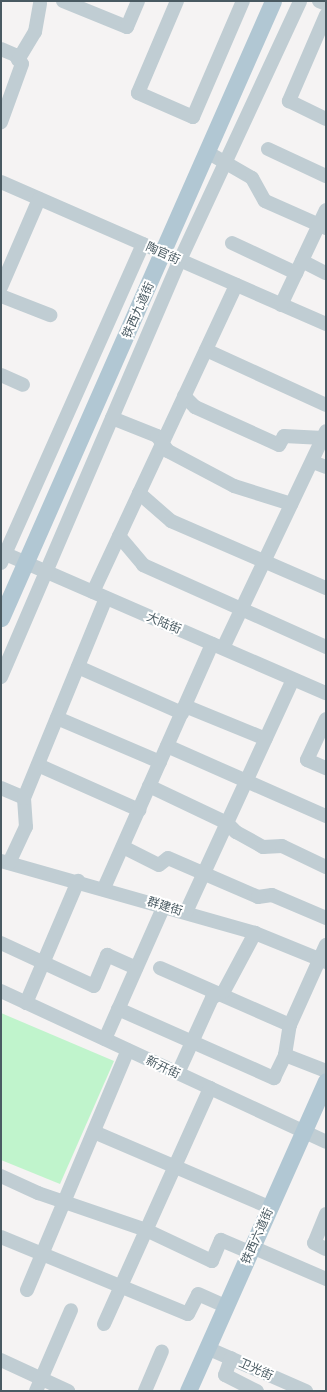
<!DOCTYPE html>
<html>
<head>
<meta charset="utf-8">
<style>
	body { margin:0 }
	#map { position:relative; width:327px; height:1392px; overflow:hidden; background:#f5f3f3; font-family:Cabin,"Noto Sans SC",sans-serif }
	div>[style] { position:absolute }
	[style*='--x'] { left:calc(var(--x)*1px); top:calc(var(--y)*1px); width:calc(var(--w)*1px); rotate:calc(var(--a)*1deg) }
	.green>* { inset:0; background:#c0f4cc }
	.minor>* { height:14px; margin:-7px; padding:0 7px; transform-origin:7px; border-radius:7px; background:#c0cdd3 }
	.major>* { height:17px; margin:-8.5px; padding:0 8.5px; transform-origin:8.5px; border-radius:8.5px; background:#b1c7d3 }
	span { translate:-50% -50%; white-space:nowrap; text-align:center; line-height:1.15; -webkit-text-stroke:4px #fff; paint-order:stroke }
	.street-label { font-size:12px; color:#495a62 }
	.frame { position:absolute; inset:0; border:2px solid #495a62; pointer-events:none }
</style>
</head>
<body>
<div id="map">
	<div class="green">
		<div style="clip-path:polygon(1px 1013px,114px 1061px,60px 1184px,1px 1160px)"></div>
	</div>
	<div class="minor">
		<div style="--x:63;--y:1;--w:69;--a:22.1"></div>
		<div style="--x:127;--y:27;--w:28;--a:-67"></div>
		<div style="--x:177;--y:1;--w:100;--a:113"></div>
		<div style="--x:138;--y:93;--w:60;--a:23.6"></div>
		<div style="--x:193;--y:117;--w:126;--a:-66.7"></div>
		<div style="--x:319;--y:1;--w:8;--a:23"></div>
		<div style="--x:326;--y:15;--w:94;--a:113.3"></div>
		<div style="--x:289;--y:101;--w:41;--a:25.9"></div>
		<div style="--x:1;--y:49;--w:15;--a:23"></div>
		<div style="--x:15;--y:55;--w:11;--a:52"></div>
		<div style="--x:22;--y:64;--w:62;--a:109.9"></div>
		<div style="--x:18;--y:60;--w:33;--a:-59"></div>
		<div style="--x:35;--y:32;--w:29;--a:-80"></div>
		<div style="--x:268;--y:149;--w:64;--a:25"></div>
		<div style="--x:207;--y:152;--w:52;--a:30"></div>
		<div style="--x:252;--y:178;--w:26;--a:61"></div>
		<div style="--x:265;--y:201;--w:67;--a:23.9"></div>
		<div style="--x:1;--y:182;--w:355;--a:23.6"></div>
		<div style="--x:232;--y:243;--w:71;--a:25.1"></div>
		<div style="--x:302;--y:261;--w:27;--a:27"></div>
		<div style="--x:1;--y:287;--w:96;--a:-66.6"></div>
		<div style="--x:1;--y:296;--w:53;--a:21.2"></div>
		<div style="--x:281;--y:305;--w:105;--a:-64.7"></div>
		<div style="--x:206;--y:350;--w:132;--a:24.6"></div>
		<div style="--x:1;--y:375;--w:24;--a:24"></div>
		<div style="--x:184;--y:396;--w:16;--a:45"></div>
		<div style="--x:195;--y:407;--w:92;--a:24.3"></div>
		<div style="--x:279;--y:445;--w:10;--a:-61"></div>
		<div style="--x:284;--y:436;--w:39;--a:3"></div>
		<div style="--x:112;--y:418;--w:48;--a:21.8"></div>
		<div style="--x:157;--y:436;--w:19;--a:54"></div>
		<div style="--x:168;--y:451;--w:75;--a:27.9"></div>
		<div style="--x:234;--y:486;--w:60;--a:17.5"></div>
		<div style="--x:313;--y:462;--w:14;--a:21"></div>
		<div style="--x:139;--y:493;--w:43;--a:41.2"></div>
		<div style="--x:171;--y:521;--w:169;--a:23.4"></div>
		<div style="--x:119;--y:536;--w:38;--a:50"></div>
		<div style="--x:143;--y:565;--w:201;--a:24.1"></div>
		<div style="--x:1;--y:552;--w:354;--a:23.5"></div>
		<div style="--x:1;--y:563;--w:349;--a:-66"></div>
		<div style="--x:93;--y:592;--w:339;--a:-65"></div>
		<div style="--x:223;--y:648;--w:240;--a:-64.6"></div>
		<div style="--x:78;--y:667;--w:114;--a:23.9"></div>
		<div style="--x:1;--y:677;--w:454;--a:-66.8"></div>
		<div style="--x:180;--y:260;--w:285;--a:-65.1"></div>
		<div style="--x:185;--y:706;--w:87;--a:22.2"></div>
		<div style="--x:57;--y:718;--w:112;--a:23.1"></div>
		<div style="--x:326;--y:719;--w:45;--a:114.9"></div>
		<div style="--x:307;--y:760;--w:21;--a:23"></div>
		<div style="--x:167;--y:746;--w:174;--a:23.8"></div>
		<div style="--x:38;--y:765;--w:111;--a:24"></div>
		<div style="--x:149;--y:786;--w:86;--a:25.4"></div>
		<div style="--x:227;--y:823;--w:13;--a:45"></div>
		<div style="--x:236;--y:832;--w:31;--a:29"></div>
		<div style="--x:263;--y:847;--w:19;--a:-3"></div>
		<div style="--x:282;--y:846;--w:49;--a:25.5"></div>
		<div style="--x:1;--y:788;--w:25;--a:23"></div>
		<div style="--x:123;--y:847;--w:40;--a:26.6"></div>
		<div style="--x:159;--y:865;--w:11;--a:-38"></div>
		<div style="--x:168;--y:858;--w:98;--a:23.4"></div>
		<div style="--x:258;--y:897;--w:14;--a:-8"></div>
		<div style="--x:272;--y:895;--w:59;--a:23.1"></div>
		<div style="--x:1;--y:861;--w:264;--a:15.8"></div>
		<div style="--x:255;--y:933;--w:77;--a:22.2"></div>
		<div style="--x:9;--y:863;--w:40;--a:-65"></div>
		<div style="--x:26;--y:827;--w:29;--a:-94"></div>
		<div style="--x:24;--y:798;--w:216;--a:-67.7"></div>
		<div style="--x:104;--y:888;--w:267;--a:-66.1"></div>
		<div style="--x:186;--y:912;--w:256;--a:-65.3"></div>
		<div style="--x:1;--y:943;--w:102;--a:24.8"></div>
		<div style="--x:94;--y:986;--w:34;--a:-67"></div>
		<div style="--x:107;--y:955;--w:32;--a:24"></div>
		<div style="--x:160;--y:968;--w:142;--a:23.7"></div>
		<div style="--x:290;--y:1025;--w:88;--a:-65.8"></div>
		<div style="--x:1;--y:991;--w:358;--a:24.9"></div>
		<div style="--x:26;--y:1003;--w:133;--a:-66.9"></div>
		<div style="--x:118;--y:1009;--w:171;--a:23.9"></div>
		<div style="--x:274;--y:1078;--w:25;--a:-64"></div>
		<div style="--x:285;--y:1055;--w:30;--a:-81"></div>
		<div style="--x:105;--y:1039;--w:145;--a:-66.1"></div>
		<div style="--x:285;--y:1055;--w:44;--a:21.3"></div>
		<div style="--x:178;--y:1073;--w:82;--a:-65.6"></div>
		<div style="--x:212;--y:998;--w:14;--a:-30"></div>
		<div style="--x:224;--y:991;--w:66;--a:-61.9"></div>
		<div style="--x:94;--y:1132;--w:190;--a:23.2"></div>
		<div style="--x:1;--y:1176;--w:41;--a:24.7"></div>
		<div style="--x:38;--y:1193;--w:114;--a:18.9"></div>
		<div style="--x:146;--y:1230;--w:73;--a:25.2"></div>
		<div style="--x:212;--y:1261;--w:23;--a:-67"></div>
		<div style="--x:221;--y:1240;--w:30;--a:23"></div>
		<div style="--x:326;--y:1214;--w:31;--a:112"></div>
		<div style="--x:314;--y:1243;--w:13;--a:27"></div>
		<div style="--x:1;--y:1237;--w:202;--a:22.4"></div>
		<div style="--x:188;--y:1314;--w:22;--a:-63"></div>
		<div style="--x:198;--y:1294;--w:30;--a:24"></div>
		<div style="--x:252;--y:1247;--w:81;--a:23.4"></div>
		<div style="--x:27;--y:1290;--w:260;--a:-67.2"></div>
		<div style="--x:104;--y:1324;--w:259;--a:-65.8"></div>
		<div style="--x:207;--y:1348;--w:108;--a:23.5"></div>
		<div style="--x:231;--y:1358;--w:18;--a:109"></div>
		<div style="--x:225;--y:1375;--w:36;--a:27"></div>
		<div style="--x:1;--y:1360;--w:74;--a:24.8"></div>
		<div style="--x:36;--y:1391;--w:88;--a:-66.6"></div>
		<div style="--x:145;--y:1391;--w:43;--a:-67"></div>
	</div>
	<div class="major">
		<div style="--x:1;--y:618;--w:674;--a:-66.21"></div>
		<div style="--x:188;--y:1391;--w:339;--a:-66"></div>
	</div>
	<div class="street-label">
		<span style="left:163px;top:253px;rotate:24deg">陶官街</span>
		<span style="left:138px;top:310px;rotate:-66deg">铁西九道街</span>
		<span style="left:164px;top:623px;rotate:23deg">大陆街</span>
		<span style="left:165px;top:906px;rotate:17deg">群建街</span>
		<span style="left:163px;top:1067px;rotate:25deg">新开街</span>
		<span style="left:257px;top:1236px;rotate:-66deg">铁西六道街</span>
		<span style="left:256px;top:1369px;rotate:24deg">卫光街</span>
	</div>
	<div class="frame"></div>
</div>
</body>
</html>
